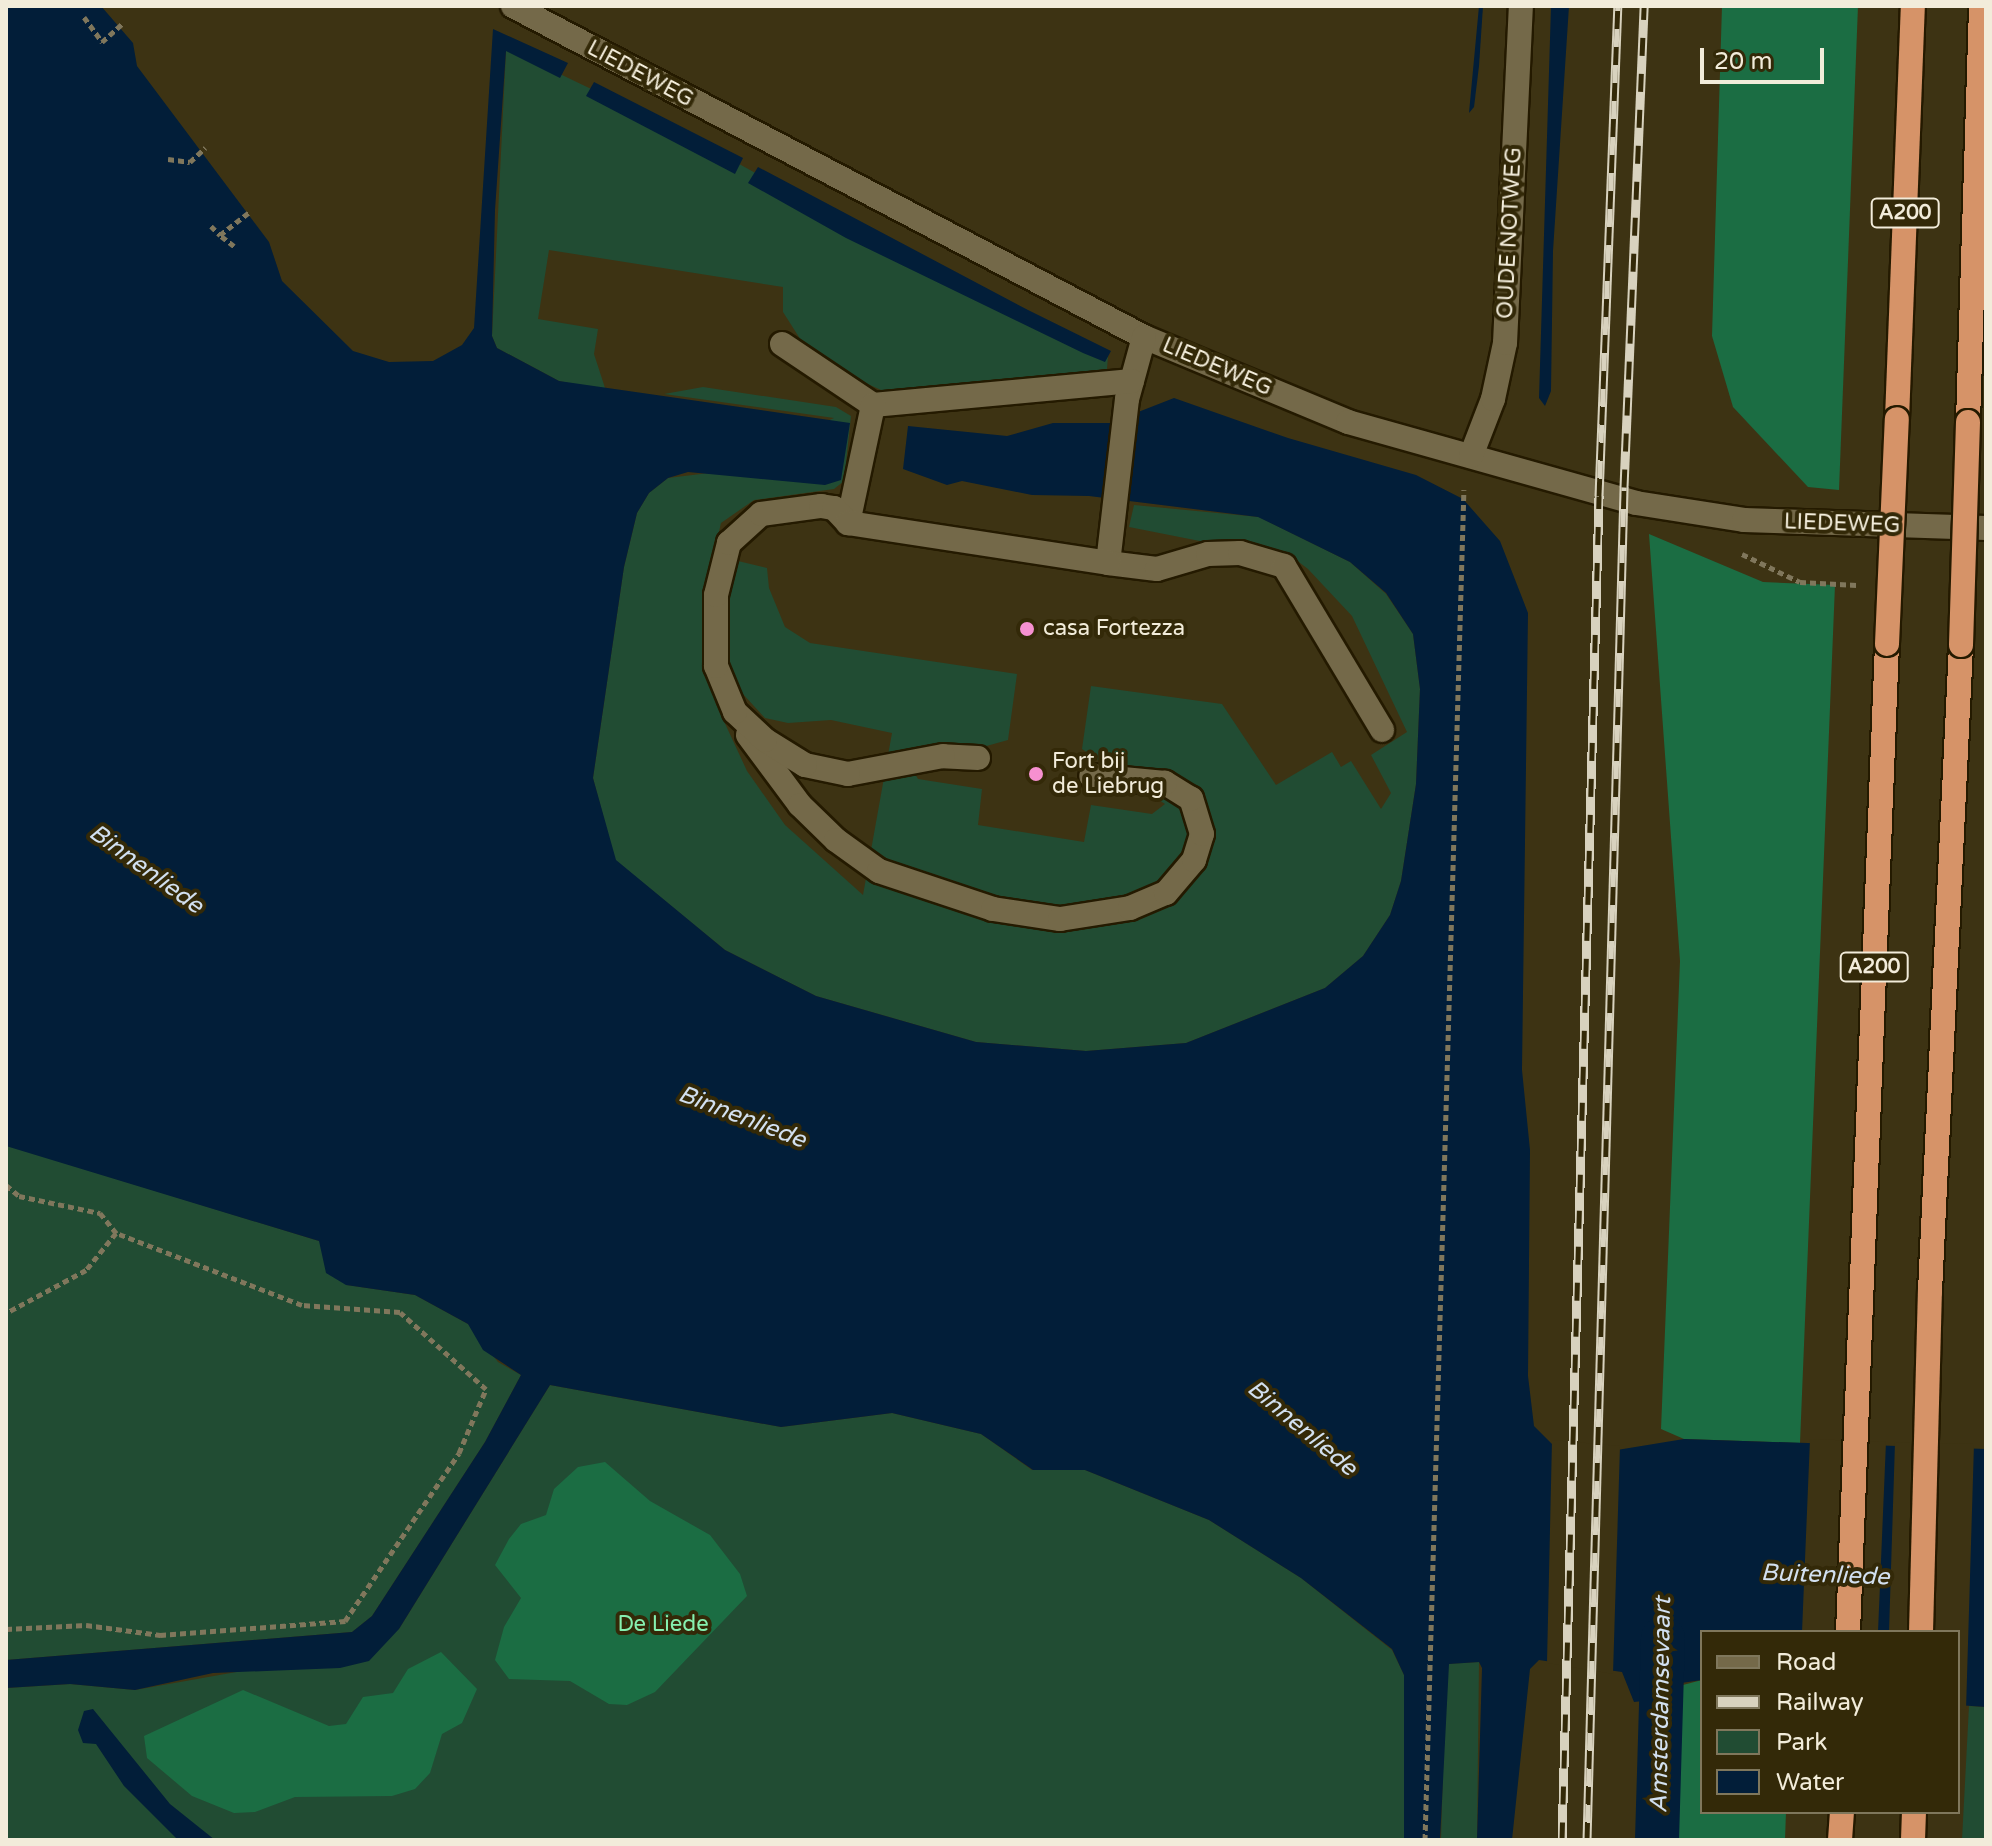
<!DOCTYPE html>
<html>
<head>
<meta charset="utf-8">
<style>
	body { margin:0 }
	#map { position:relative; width:1992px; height:1846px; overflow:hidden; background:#3d3313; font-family:"Varela Round",sans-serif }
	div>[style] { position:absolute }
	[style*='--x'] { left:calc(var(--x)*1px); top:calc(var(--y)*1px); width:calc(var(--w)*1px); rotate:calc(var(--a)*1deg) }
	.green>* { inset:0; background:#214c33 }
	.forest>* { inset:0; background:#1b6d43 }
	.water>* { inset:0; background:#021e39 }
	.pier>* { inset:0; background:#3d3313 }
	.canal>* { height:44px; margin:-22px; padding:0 22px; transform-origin:22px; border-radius:22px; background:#021e39 }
	.path>* { height:5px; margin-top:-2.5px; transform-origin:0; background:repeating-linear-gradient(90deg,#80775c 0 6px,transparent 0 10px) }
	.roads { filter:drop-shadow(2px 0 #241a00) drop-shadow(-2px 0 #241a00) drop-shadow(0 2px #241a00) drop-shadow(0 -2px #241a00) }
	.minor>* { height:24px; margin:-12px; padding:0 12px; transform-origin:12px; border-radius:12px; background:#746949 }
	.highway>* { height:24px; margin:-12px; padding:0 12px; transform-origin:12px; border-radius:12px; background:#d69368 }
	.rail>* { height:9px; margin-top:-4.5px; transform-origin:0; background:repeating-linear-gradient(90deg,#332908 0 18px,#d8d2be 0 36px); box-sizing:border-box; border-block:2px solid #d8d2be }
	.bridges { filter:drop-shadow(2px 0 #241a00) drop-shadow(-2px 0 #241a00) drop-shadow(0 2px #241a00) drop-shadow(0 -2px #241a00) }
	.highway-bridge>* { height:24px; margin:-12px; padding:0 12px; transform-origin:12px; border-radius:12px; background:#d69368 }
	.dots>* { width:22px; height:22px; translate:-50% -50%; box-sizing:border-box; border:4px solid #332908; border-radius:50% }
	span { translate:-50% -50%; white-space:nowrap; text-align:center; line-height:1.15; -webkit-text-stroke:8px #332908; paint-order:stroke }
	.shield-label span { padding:2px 6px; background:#332908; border:2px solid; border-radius:6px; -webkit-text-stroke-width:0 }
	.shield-label { font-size:20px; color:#f2ecda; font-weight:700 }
	.street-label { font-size:22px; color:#f2ecda }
	.poi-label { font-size:22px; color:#f2ecda }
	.left { translate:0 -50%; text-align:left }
	.park-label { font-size:22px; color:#86f0b0 }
	.water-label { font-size:24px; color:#d2e0f0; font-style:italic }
	.frame { position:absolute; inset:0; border:8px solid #f2ecda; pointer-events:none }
	.legend { position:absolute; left:1700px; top:1630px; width:260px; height:184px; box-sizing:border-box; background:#332908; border:2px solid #7f775c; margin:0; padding:10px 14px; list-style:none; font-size:24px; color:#f2ecda }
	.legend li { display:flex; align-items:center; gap:16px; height:40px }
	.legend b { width:40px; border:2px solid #7f775c }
	.scale { position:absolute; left:1700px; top:48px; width:124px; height:36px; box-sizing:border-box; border:4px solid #f2ecda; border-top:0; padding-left:10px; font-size:24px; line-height:28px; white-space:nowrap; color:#f2ecda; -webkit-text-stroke:6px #332908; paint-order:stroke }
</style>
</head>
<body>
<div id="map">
	<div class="green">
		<div style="clip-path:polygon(510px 50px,687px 135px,838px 219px,1108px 356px,1107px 369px,888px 393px,838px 371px,804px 345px,783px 312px,783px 287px,549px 250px,538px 319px,598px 329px,594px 354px,606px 391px,559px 381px,497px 348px,492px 336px,506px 51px)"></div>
		<div style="clip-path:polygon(703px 387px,836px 407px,851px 416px,844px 481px,834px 489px,754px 500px,721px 523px,705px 591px,702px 644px,716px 704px,747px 771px,785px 825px,863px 895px,892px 733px,831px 720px,788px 723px,765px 718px,742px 693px,727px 662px,724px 615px,738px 561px,767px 568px,769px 588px,785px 627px,810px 643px,1017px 674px,1008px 740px,911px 767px,918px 779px,982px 789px,978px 825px,1084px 842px,1091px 805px,1152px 814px,1165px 804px,1082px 749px,1091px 686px,1222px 704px,1276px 785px,1332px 752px,1341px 767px,1351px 761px,1381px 809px,1391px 793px,1371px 755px,1407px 732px,1352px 616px,1308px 569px,1287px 553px,1255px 543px,1230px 547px,1129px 527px,1134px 505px,1259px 517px,1350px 562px,1386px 594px,1413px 634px,1420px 689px,1416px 784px,1401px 881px,1390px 915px,1363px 956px,1325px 988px,1186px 1043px,1086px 1051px,976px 1042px,816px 996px,725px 950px,615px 860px,593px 778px,624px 567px,637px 513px,649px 493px,668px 478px,709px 473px,834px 418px,664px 394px)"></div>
		<div style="clip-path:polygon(6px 1145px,319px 1241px,347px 1285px,415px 1295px,468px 1324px,498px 1362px,521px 1375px,485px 1442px,372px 1616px,352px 1632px,6px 1660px)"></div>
		<div style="clip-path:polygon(550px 1385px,781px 1427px,892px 1413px,981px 1434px,1032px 1470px,1085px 1470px,1209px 1520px,1301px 1578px,1392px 1650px,1404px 1675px,1404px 1840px,6px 1840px,6px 1688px,70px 1684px,135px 1690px,259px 1668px,399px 1629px)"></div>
		<div style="clip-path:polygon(1479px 1662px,1477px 1840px,1441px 1840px,1446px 1664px)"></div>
		<div style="clip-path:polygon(1969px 1706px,1986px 1707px,1986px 1840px,1962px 1840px)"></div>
	</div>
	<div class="forest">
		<div style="clip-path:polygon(1722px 6px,1858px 6px,1839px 490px,1808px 487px,1733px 407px,1712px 336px)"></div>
		<div style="clip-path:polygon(1649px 534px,1763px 582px,1835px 585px,1800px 1443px,1684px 1439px,1661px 1429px,1680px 961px)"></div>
		<div style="clip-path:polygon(605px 1462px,650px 1501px,710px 1535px,740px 1574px,747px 1596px,655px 1692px,627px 1705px,609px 1704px,570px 1681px,509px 1679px,495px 1660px,504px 1627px,521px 1598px,495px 1565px,509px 1539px,521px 1524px,546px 1515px,554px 1489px,578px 1467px)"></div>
		<div style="clip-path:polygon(441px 1652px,477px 1689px,462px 1723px,442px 1734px,430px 1773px,415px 1789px,392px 1796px,295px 1797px,255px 1812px,234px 1813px,192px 1796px,147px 1758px,144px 1736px,243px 1690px,329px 1726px,346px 1724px,363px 1697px,393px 1693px,408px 1669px)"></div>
		<div style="clip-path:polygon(1702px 1680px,1702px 1812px,1786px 1812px,1785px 1840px,1676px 1840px,1679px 1686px)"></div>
	</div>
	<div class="water">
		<div style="clip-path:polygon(6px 6px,101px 6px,133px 43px,137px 66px,269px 242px,282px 281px,353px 351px,389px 362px,433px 361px,462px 345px,474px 328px,493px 29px,568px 63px,560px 78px,506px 51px,495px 210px,492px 336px,497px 348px,559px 381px,850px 423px,841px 480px,825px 485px,688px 472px,668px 478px,649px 493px,637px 513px,624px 567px,593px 778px,616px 860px,725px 950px,816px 996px,976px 1042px,1086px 1051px,1186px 1043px,1325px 988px,1363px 956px,1390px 915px,1401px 881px,1416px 784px,1420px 689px,1413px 634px,1386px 593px,1350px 562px,1258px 517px,1089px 496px,1032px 495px,962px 481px,947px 485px,903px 469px,908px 426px,1007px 436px,1053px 423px,1110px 423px,1174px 398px,1288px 438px,1416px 475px,1463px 499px,1500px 541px,1528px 613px,1522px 1070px,1530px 1150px,1528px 1376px,1534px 1426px,1552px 1444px,1617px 1450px,1684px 1439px,1986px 1449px,1986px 1707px,1958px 1705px,1958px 1632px,1702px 1632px,1702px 1680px,1681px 1683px,1679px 1697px,1634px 1702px,1622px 1672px,1539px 1660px,1530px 1669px,1512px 1840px,1477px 1840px,1482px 1668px,1479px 1662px,1449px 1664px,1440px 1840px,1404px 1840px,1404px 1675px,1392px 1649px,1301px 1578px,1209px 1520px,1085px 1470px,1033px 1470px,981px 1434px,892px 1413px,781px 1427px,550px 1385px,399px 1629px,369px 1661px,340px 1668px,213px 1673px,135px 1690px,70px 1684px,6px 1688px,6px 1660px,352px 1632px,372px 1616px,485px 1442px,521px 1375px,483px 1350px,468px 1324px,415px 1295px,346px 1285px,326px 1273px,319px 1241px,6px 1146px)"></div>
		<div style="clip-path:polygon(1479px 6px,1483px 6px,1479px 66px,1474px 107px,1469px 113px)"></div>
		<div style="clip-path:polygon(1551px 6px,1569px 6px,1553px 251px,1551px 391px,1545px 406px,1539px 398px)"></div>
		<div style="clip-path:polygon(594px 82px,743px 158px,735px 174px,586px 96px)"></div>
		<div style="clip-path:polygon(758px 167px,1028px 310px,1111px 351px,1105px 362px,1083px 353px,846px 238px,748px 183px)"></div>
		<div style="clip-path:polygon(93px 1709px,170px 1804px,215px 1840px,178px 1840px,124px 1786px,96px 1744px,83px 1743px,78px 1730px,84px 1711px)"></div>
	</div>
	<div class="pier">
		<div style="clip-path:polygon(1810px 1439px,1886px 1442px,1878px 1632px,1802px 1632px)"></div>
		<div style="clip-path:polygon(1552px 1440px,1620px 1446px,1613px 1674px,1547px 1663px)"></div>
		<div style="clip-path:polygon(1895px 1442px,1974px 1444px,1966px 1710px,1958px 1709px,1958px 1632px,1889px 1632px)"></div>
	</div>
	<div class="canal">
		<div style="--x:1657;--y:1840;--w:202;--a:-88.3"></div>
	</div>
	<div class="path">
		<div style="--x:84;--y:17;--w:31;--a:54"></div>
		<div style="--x:102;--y:42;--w:27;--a:-42"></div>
		<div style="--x:168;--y:159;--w:22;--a:8"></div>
		<div style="--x:190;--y:162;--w:21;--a:-43"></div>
		<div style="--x:211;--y:226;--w:13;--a:45"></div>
		<div style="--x:234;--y:246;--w:18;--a:-142"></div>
		<div style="--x:220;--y:235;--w:39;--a:-38"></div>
		<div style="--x:1742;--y:554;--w:64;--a:25.8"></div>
		<div style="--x:1800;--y:582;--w:57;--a:3"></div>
		<div style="--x:6;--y:1185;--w:17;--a:40"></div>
		<div style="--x:19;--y:1196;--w:83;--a:11.9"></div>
		<div style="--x:100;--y:1213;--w:26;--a:51"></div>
		<div style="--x:116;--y:1233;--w:48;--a:129"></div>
		<div style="--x:86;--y:1270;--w:91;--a:151.7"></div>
		<div style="--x:6;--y:1629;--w:80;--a:-2.9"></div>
		<div style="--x:86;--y:1625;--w:75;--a:7.7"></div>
		<div style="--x:160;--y:1635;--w:186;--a:-4.3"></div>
		<div style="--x:345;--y:1621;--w:203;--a:-55.8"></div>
		<div style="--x:459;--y:1453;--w:69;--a:-67.1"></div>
		<div style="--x:486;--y:1389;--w:115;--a:-138.2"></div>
		<div style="--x:400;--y:1312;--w:98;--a:-175.9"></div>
		<div style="--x:302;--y:1305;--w:199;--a:-158.8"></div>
		<div style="--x:1425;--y:1840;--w:1351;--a:-88.35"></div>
	</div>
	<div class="roads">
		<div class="minor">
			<div style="--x:513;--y:6;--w:713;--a:27.68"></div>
			<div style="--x:1144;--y:337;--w:221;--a:22.6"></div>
			<div style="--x:1348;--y:422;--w:299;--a:15.7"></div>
			<div style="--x:1636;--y:503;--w:109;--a:8.9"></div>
			<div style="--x:1744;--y:520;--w:242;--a:1.9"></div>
			<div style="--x:1144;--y:337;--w:64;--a:105.3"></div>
			<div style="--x:1127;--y:399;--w:165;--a:96.6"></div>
			<div style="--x:1108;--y:563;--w:49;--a:7"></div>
			<div style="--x:1157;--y:569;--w:53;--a:-16.4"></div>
			<div style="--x:1208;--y:554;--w:32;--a:-2"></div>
			<div style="--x:1240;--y:553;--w:46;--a:16.5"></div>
			<div style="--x:1284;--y:566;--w:191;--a:59.1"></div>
			<div style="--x:782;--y:344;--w:110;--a:33.8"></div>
			<div style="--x:873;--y:405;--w:260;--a:-5.3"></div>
			<div style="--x:1471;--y:456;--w:61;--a:-68.9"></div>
			<div style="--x:1493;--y:399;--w:57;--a:-77.9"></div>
			<div style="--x:1505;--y:343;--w:337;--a:-87.3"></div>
			<div style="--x:848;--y:523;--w:121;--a:-78"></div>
			<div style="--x:748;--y:735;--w:87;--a:53.4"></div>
			<div style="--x:800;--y:805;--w:50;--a:44.2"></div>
			<div style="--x:836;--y:840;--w:53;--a:35.8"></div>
			<div style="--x:879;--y:871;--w:120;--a:18.4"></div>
			<div style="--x:993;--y:909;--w:68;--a:8.5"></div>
			<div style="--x:1060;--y:919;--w:71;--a:-8.9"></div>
			<div style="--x:1130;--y:908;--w:39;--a:-23"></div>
			<div style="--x:1166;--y:893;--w:43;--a:-49.7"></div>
			<div style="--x:1194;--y:860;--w:27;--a:-73"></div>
			<div style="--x:1202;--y:834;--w:37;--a:-107"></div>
			<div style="--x:1191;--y:799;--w:31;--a:-148"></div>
			<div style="--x:1165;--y:783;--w:74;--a:-174.6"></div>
			<div style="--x:978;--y:758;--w:35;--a:-177"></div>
			<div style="--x:943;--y:756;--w:97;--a:169.3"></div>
			<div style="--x:848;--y:774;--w:44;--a:-168.2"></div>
			<div style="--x:805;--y:765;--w:47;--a:-148"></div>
			<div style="--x:765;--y:740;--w:41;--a:-137"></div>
			<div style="--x:735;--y:712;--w:50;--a:-112.4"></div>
			<div style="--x:716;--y:666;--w:71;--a:-90"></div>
			<div style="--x:716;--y:595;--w:54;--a:-76"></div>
			<div style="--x:729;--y:543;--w:43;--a:-42.2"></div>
			<div style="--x:761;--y:514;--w:61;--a:-7.6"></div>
			<div style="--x:821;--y:506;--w:13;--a:9"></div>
			<div style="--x:834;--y:508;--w:21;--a:47"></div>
			<div style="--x:848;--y:523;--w:263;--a:8.7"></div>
		</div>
		<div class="highway">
			<div style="--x:1897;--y:419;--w:413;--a:-87.8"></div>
			<div style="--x:1968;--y:422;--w:416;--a:-88.2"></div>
			<div style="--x:1848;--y:1632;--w:989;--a:-87.74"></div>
			<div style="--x:1921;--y:1632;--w:341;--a:-88.5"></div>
			<div style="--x:1930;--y:1291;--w:647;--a:-87.25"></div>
			<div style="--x:1840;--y:1840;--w:28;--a:-86"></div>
			<div style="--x:1913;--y:1840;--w:28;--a:-88"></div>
		</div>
	</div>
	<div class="rail">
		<div style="--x:1562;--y:1840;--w:1345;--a:-88.42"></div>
		<div style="--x:1599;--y:496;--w:490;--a:-87.8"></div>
		<div style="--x:1587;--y:1840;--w:1354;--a:-88.43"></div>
		<div style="--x:1624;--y:487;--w:481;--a:-87.6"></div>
	</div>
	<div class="bridges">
		<div class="highway-bridge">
			<div style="--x:1887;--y:644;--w:225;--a:-87.5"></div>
			<div style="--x:1961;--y:645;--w:223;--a:-88.2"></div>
		</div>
	</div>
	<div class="dots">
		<div style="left:1027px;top:629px;background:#f690d0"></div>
		<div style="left:1036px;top:774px;background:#f690d0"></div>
	</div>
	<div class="shield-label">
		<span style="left:1905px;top:213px">A200</span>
		<span style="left:1874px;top:967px">A200</span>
	</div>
	<div class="street-label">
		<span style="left:640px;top:74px;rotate:28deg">LIEDEWEG</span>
		<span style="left:1510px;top:233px;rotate:-87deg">OUDE NOTWEG</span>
		<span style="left:1217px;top:367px;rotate:23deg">LIEDEWEG</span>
		<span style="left:1842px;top:524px;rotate:2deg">LIEDEWEG</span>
	</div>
	<div class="poi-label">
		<span class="left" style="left:1043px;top:629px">casa Fortezza</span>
		<span class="left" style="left:1052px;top:774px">Fort bij<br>de Liebrug</span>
	</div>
	<div class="park-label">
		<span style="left:663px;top:1625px">De Liede</span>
	</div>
	<div class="water-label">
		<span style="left:146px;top:869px;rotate:36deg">Binnenliede</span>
		<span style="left:742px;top:1117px;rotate:21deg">Binnenliede</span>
		<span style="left:1302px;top:1428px;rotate:40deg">Binnenliede</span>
		<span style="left:1825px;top:1575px;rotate:2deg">Buitenliede</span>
		<span style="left:1661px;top:1705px;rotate:-89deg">Amsterdamsevaart</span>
	</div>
	<div class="frame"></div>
	<ul class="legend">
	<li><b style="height:10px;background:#746949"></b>Road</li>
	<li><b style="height:10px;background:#d8d2be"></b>Railway</li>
	<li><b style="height:22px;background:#214c33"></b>Park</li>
	<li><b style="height:22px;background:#021e39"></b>Water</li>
	</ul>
	<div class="scale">20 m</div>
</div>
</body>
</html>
